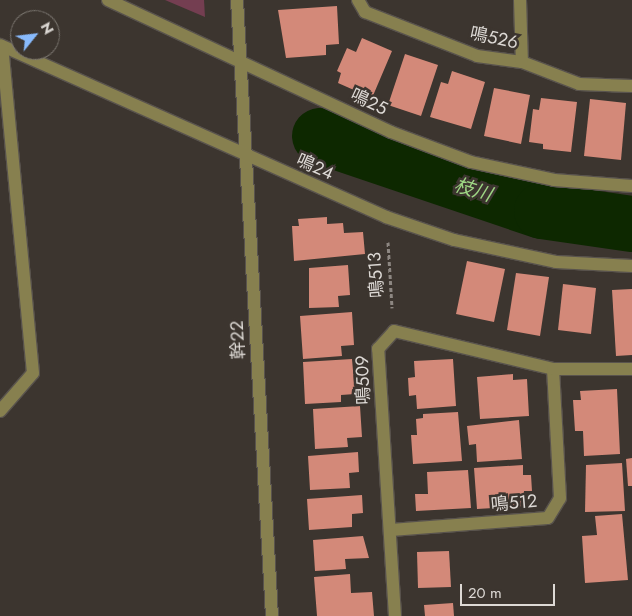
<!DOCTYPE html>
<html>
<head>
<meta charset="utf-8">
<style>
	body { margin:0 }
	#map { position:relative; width:632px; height:616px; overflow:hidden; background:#3c352f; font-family:Jost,"Noto Sans JP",sans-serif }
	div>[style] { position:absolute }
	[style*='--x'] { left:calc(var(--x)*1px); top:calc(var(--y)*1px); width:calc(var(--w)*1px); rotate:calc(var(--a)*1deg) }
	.green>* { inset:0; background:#743e51 }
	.river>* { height:56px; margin:-28px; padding:0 28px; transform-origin:28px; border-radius:28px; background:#0d2800 }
	.building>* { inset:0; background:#d38979 }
	.path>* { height:3px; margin-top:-1.5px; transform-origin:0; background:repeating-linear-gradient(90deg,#8d8782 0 4px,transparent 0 6.5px) }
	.roads { filter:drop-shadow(1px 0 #59534d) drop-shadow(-1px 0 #59534d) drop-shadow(0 1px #59534d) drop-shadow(0 -1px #59534d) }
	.minor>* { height:12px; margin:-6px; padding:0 6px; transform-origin:6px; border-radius:6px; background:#87804f }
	span { translate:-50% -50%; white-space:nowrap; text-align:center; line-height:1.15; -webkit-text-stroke:5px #3c352f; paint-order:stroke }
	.street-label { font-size:18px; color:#ddd9d5 }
	.water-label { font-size:19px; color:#9ed684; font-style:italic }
	.north { position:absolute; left:10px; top:10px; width:50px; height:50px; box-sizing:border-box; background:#3c352f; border:1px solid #7c7771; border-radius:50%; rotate:61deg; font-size:14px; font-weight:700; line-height:20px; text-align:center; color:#ddd9d5 }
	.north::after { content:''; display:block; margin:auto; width:18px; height:22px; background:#88bafc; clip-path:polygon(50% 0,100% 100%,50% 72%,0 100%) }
	.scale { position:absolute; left:460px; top:584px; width:95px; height:22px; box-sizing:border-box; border:2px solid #ddd9d5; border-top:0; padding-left:6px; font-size:15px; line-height:18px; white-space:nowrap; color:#ddd9d5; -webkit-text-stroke:4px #3c352f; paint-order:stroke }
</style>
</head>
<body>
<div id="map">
	<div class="green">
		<div style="clip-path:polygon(165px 0,204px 0,205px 17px)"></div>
	</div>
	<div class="river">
		<div style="--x:320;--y:136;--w:234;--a:18.7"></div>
		<div style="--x:542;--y:211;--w:91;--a:8.2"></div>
	</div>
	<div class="building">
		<div style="clip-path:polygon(337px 6px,339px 44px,326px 45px,326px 55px,286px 58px,278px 10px)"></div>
		<div style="clip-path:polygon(362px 38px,392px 51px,372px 98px,338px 83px,341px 73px,337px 71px,347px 48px,356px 52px)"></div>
		<div style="clip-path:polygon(405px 54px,438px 65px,421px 116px,388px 105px)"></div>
		<div style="clip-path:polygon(452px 71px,485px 82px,471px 129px,430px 117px,441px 82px,448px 84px)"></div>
		<div style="clip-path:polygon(494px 88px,530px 95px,521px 144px,484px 136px)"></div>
		<div style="clip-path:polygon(541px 98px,577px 102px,571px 152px,543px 149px,543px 144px,529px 142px,533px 109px,539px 110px)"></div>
		<div style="clip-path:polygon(590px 99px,626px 103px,621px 160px,584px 156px)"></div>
		<div style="clip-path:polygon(327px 217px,327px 224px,343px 223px,344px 233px,363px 232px,365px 254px,294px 261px,292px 226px,299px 226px,298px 219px)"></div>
		<div style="clip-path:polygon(467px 261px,505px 269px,494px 322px,456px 314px)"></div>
		<div style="clip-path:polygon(348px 265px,350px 295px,338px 296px,339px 307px,309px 308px,309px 268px)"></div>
		<div style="clip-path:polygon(516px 273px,549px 277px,540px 336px,507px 330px)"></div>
		<div style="clip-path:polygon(563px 284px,596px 288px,591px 334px,558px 330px)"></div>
		<div style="clip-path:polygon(632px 289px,632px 355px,616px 356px,612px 290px)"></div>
		<div style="clip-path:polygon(352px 312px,354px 345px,341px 346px,342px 356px,303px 359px,300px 316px)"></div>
		<div style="clip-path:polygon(352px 359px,355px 394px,341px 395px,341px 402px,305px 404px,303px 362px)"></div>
		<div style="clip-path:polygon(453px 359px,456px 406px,417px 409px,416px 395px,409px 396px,408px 378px,415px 377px,414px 361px)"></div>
		<div style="clip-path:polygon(513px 374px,513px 380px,527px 379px,529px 416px,480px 419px,477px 377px)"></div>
		<div style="clip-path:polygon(617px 389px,620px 454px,584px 456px,583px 431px,575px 431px,573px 400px,581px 400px,580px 391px)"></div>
		<div style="clip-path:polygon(360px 406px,362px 437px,347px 438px,348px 447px,315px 449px,313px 409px)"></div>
		<div style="clip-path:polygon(458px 412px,462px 461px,413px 464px,411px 435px,417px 435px,416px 419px,423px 418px,423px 414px)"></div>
		<div style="clip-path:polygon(519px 420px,522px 459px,477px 462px,476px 444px,469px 445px,467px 426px)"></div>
		<div style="clip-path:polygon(358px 452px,359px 472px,349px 473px,350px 488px,310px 490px,308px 456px)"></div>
		<div style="clip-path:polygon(632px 458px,632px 486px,628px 486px,626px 459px)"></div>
		<div style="clip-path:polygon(622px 463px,625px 511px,585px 512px,586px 465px)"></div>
		<div style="clip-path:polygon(523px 465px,523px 475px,531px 475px,532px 491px,524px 491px,525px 506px,477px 509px,474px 468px)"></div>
		<div style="clip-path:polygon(468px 470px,471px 508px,416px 511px,415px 494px,428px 494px,427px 472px)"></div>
		<div style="clip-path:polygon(362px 495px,363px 513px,352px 514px,352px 527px,309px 530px,307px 499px)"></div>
		<div style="clip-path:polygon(622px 514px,628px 580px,585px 583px,582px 536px,597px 535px,595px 516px)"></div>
		<div style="clip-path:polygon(363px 536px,369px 558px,345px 559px,346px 569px,315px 571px,313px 540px)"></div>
		<div style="clip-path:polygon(449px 551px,451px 587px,418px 588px,417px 552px)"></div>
		<div style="clip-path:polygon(350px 574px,351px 593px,372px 592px,374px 616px,317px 616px,314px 577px)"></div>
		<div style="clip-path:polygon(453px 603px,454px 616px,425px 616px,424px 605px)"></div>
	</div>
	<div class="path">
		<div style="--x:388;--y:242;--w:66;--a:86.5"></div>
	</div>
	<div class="roads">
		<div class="minor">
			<div style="--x:108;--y:0;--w:312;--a:25"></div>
			<div style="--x:391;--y:132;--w:85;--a:20.6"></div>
			<div style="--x:471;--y:162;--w:85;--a:12.2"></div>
			<div style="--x:554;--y:180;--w:78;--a:4.4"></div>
			<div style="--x:237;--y:0;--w:617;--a:86.75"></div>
			<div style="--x:358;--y:0;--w:14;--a:60"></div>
			<div style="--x:365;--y:12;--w:120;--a:21.4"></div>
			<div style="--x:477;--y:56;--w:45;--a:7.6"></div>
			<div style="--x:522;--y:62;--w:61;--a:21.1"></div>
			<div style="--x:579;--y:84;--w:53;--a:2.2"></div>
			<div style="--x:520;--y:0;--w:62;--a:88.2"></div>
			<div style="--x:0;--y:45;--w:423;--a:24"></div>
			<div style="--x:386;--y:217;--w:72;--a:18.7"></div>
			<div style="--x:454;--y:240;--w:104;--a:12.2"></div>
			<div style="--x:556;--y:262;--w:76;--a:3"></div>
			<div style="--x:0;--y:411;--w:50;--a:-49"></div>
			<div style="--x:33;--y:373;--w:328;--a:-95.4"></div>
			<div style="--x:391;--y:530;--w:157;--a:-4.4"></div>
			<div style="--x:548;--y:518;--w:23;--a:-59"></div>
			<div style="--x:560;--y:498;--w:129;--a:-93.1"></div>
			<div style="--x:395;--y:616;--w:268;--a:-93.6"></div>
			<div style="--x:378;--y:349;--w:24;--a:-48"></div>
			<div style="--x:394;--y:331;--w:163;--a:13.4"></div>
			<div style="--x:553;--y:369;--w:79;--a:0"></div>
		</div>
	</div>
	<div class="street-label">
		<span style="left:494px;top:38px;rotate:12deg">鳴526</span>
		<span style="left:369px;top:102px;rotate:25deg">鳴25</span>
		<span style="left:315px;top:167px;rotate:24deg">鳴24</span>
		<span style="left:376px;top:275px;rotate:-94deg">鳴513</span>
		<span style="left:238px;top:340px;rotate:-93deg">幹２２</span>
		<span style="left:363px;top:380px;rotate:-92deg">鳴509</span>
		<span style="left:514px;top:503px;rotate:-5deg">鳴512</span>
	</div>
	<div class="water-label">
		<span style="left:473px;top:190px;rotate:17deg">枝川</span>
	</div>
	<div class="north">N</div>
	<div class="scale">20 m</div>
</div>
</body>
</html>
